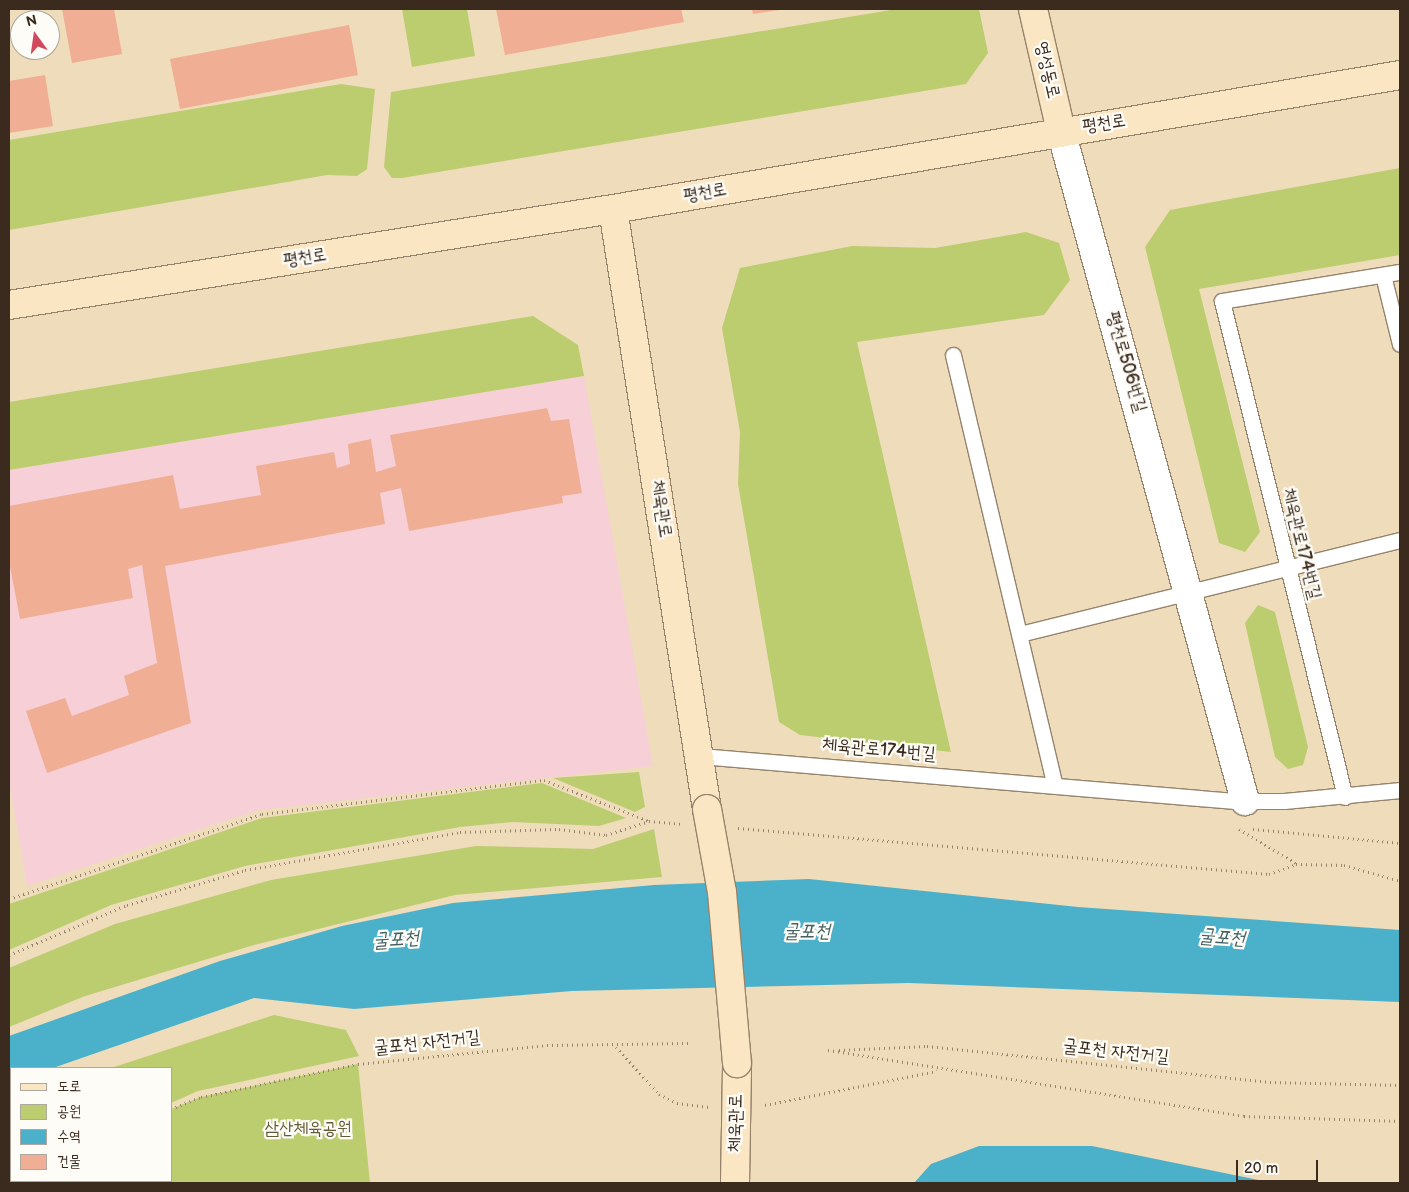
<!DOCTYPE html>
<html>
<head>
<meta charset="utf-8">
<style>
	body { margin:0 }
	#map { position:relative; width:1409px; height:1192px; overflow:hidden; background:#efdcba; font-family:"Balsamiq Sans","Poor Story",sans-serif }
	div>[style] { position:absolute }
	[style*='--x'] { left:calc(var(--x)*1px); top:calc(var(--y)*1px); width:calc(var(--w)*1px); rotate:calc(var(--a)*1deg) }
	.built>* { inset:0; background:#f6cfd7 }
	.green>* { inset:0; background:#bccd6f }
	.water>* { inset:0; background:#4bb1ca }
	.building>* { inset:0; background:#f0ae94 }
	.path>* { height:3px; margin-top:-1.5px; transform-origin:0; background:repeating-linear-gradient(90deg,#95836c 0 1px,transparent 0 5px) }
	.roads { filter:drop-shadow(1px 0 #95836c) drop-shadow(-1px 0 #95836c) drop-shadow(0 1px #95836c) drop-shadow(0 -1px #95836c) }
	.lane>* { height:15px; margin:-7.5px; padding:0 7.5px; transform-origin:7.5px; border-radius:7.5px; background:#fff }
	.street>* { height:28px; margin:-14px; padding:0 14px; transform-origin:14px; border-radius:14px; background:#fff }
	.secondary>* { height:28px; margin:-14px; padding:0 14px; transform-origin:14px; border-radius:14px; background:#fbe6c4 }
	.bridges { filter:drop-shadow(1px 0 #95836c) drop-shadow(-1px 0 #95836c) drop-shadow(0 1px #95836c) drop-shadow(0 -1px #95836c) }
	.secondary-bridge>* { height:28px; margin:-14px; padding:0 14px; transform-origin:14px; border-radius:14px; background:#fbe6c4 }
	span { translate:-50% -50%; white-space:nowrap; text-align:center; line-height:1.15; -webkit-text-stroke:4.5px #fdfcf7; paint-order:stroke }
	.street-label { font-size:18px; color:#3b2a1e }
	.park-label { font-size:18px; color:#625b36 }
	.water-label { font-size:19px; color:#416063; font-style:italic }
	.frame { position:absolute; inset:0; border:10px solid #3b2a1e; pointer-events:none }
	.legend { position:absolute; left:10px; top:1067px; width:162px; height:115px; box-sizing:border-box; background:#fdfcf7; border:1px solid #afa8a0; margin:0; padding:6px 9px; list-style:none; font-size:15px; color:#3b2a1e }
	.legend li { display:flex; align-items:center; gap:10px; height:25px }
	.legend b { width:25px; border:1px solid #afa8a0 }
	.north { position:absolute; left:10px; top:10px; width:50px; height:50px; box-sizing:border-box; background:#fdfcf7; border:1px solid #afa8a0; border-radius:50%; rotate:346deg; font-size:14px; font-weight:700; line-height:20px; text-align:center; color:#3b2a1e }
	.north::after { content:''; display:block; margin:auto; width:18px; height:22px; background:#d1495b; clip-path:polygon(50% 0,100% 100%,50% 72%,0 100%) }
	.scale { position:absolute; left:1236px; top:1160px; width:82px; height:22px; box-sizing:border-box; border:2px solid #3b2a1e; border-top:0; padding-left:6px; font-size:15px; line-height:18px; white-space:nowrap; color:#3b2a1e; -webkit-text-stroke:4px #fdfcf7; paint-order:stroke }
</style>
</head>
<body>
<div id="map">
	<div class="built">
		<div style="clip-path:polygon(584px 376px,653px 766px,259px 810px,27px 886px,9px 781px,9px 470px)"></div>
	</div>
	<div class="green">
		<div style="clip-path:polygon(402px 9px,467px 9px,475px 56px,412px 67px)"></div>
		<div style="clip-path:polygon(897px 9px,979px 9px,988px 53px,966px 84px,402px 178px,392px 178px,384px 167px,391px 92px)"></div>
		<div style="clip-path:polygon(341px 84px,375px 89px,367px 169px,357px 176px,327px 175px,9px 230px,9px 140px)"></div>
		<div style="clip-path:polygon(1400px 168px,1400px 255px,1199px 289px,1260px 532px,1245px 552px,1219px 543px,1145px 247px,1170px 210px)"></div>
		<div style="clip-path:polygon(1026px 232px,1059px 243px,1070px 280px,1044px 315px,857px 342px,951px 752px,800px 735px,779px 722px,738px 484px,740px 432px,722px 328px,740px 268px,852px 246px,935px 248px)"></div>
		<div style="clip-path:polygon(533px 316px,578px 345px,584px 376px,9px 470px,9px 402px)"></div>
		<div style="clip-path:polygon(1258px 605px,1275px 612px,1308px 747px,1303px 765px,1288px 769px,1275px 757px,1245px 623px)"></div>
		<div style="clip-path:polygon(639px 772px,645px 807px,635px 812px,553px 778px)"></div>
		<div style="clip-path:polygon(542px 783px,626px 818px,599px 826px,513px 822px,460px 827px,245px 866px,111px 905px,9px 950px,9px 904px,262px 818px)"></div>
		<div style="clip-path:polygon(654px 829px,662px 877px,455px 895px,254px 945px,85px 996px,9px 1027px,9px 968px,115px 924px,271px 880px,476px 846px,593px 849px)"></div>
		<div style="clip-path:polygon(274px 1015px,346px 1030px,359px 1056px,198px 1091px,171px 1103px,171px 1068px,111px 1068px)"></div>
		<div style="clip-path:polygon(358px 1064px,370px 1183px,9px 1183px,11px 1176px,11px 1181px,171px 1181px,171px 1109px,201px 1097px)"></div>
	</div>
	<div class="water">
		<div style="clip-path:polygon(809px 879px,1078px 907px,1400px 930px,1400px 1002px,909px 983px,572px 991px,354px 1009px,254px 998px,53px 1068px,11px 1068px,9px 1085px,9px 1036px,220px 961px,342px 926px,453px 903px,654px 885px)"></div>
		<div style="clip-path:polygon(979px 1146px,1092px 1146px,1273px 1183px,914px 1183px,931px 1164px)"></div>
	</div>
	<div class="building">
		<div style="clip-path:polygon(62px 9px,114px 9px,122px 54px,72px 63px)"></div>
		<div style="clip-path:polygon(496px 9px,681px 9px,684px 22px,505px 55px)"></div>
		<div style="clip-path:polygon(752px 9px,779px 9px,779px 10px,753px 14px)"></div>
		<div style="clip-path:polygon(349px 25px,358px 75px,180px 109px,170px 59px)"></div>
		<div style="clip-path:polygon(45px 75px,53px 126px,9px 133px,9px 81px)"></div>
		<div style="clip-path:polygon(547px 408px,551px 421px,569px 419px,582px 493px,562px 496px,563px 503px,409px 531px,401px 488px,380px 493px,385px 524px,165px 566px,191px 723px,47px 773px,26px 711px,65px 698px,72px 716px,129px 695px,124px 676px,157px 663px,142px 565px,128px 569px,133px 598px,20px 619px,9px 561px,9px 506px,173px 475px,180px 509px,261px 495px,256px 466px,334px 452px,337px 468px,350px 464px,348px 444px,371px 439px,376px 472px,396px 466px,390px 435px)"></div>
	</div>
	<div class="path">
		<div style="--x:738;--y:828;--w:533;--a:4.95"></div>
		<div style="--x:1269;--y:874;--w:29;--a:-20"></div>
		<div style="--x:1296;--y:864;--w:48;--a:1.2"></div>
		<div style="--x:1344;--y:865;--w:58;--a:15.9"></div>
		<div style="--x:1239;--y:829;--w:66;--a:30.8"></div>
		<div style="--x:1253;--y:829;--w:148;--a:5.4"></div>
		<div style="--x:9;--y:899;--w:267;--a:-18.6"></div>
		<div style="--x:262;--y:814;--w:284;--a:-6.9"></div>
		<div style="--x:544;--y:780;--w:113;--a:21.3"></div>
		<div style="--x:649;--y:821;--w:33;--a:5"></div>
		<div style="--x:9;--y:955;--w:128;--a:-23"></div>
		<div style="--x:127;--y:905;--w:123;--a:-16.5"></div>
		<div style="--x:245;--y:870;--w:218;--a:-10"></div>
		<div style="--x:460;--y:832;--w:99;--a:-1.7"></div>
		<div style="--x:559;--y:829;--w:47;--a:7.3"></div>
		<div style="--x:606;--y:835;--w:45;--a:-18"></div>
		<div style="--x:616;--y:1047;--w:64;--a:47.5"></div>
		<div style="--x:659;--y:1094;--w:20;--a:27"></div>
		<div style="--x:677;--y:1103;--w:32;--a:7"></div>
		<div style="--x:828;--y:1050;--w:421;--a:9"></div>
		<div style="--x:1244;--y:1116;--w:156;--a:1.8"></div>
		<div style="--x:839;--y:1050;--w:88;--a:-2.6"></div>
		<div style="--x:927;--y:1046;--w:345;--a:6"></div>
		<div style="--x:1270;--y:1082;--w:130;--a:1.3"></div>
		<div style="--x:765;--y:1105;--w:175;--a:-11.2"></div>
		<div style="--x:171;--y:1109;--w:32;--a:-22"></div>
		<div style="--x:201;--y:1097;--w:160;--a:-11.9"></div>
		<div style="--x:358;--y:1064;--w:190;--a:-5.7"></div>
		<div style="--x:547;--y:1045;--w:143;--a:-0.8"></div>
		<div style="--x:9;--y:1177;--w:2;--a:-27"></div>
	</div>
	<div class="roads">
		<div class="lane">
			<div style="--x:1383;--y:275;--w:71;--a:76.2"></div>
			<div style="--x:953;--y:355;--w:442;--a:76.7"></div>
			<div style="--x:1020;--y:634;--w:391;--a:-13.9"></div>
			<div style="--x:700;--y:756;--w:537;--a:4.81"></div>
			<div style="--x:1235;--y:801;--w:49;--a:0"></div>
			<div style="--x:1284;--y:801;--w:117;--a:-5.4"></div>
			<div style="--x:1345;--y:797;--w:511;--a:-103.93"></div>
			<div style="--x:1222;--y:301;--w:180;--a:-9.3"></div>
		</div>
		<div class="street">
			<div style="--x:1061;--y:131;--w:695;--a:74.64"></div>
		</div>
		<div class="secondary">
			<div style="--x:1033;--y:9;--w:125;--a:77.1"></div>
			<div style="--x:613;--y:209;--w:607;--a:81.1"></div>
			<div style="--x:9;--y:305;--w:612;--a:-9.03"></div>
			<div style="--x:613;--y:209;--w:798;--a:-9.66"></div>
			<div style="--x:735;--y:1183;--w:120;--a:-89"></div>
		</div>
	</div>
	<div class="bridges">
		<div class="secondary-bridge">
			<div style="--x:707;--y:809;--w:84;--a:79.8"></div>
			<div style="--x:722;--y:892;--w:172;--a:85"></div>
		</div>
	</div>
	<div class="street-label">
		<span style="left:1047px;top:70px;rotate:77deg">영성동로</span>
		<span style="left:1104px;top:124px;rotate:-9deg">평천로</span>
		<span style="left:705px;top:193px;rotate:-10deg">평천로</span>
		<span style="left:305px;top:258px;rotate:-9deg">평천로</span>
		<span style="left:1126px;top:362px;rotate:74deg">평천로506번길</span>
		<span style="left:661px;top:509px;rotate:81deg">체육관로</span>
		<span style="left:1301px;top:544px;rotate:76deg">체육관로174번길</span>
		<span style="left:879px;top:750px;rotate:5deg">체육관로174번길</span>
		<span style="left:427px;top:1043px;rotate:-6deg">굴포천 자전거길</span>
		<span style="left:1116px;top:1052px;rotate:6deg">굴포천 자전거길</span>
		<span style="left:736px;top:1123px;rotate:-89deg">체육관로</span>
	</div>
	<div class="park-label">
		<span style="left:308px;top:1129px">삼산체육공원</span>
	</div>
	<div class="water-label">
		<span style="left:807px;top:932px">굴포천</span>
		<span style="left:1222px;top:938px;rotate:4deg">굴포천</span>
		<span style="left:396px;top:940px;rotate:-4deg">굴포천</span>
	</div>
	<div class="frame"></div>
	<ul class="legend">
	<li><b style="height:6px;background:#fbe6c4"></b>도로</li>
	<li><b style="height:14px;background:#bccd6f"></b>공원</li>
	<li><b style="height:14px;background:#4bb1ca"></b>수역</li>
	<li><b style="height:14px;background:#f0ae94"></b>건물</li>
	</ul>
	<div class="north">N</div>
	<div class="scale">20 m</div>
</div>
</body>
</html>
